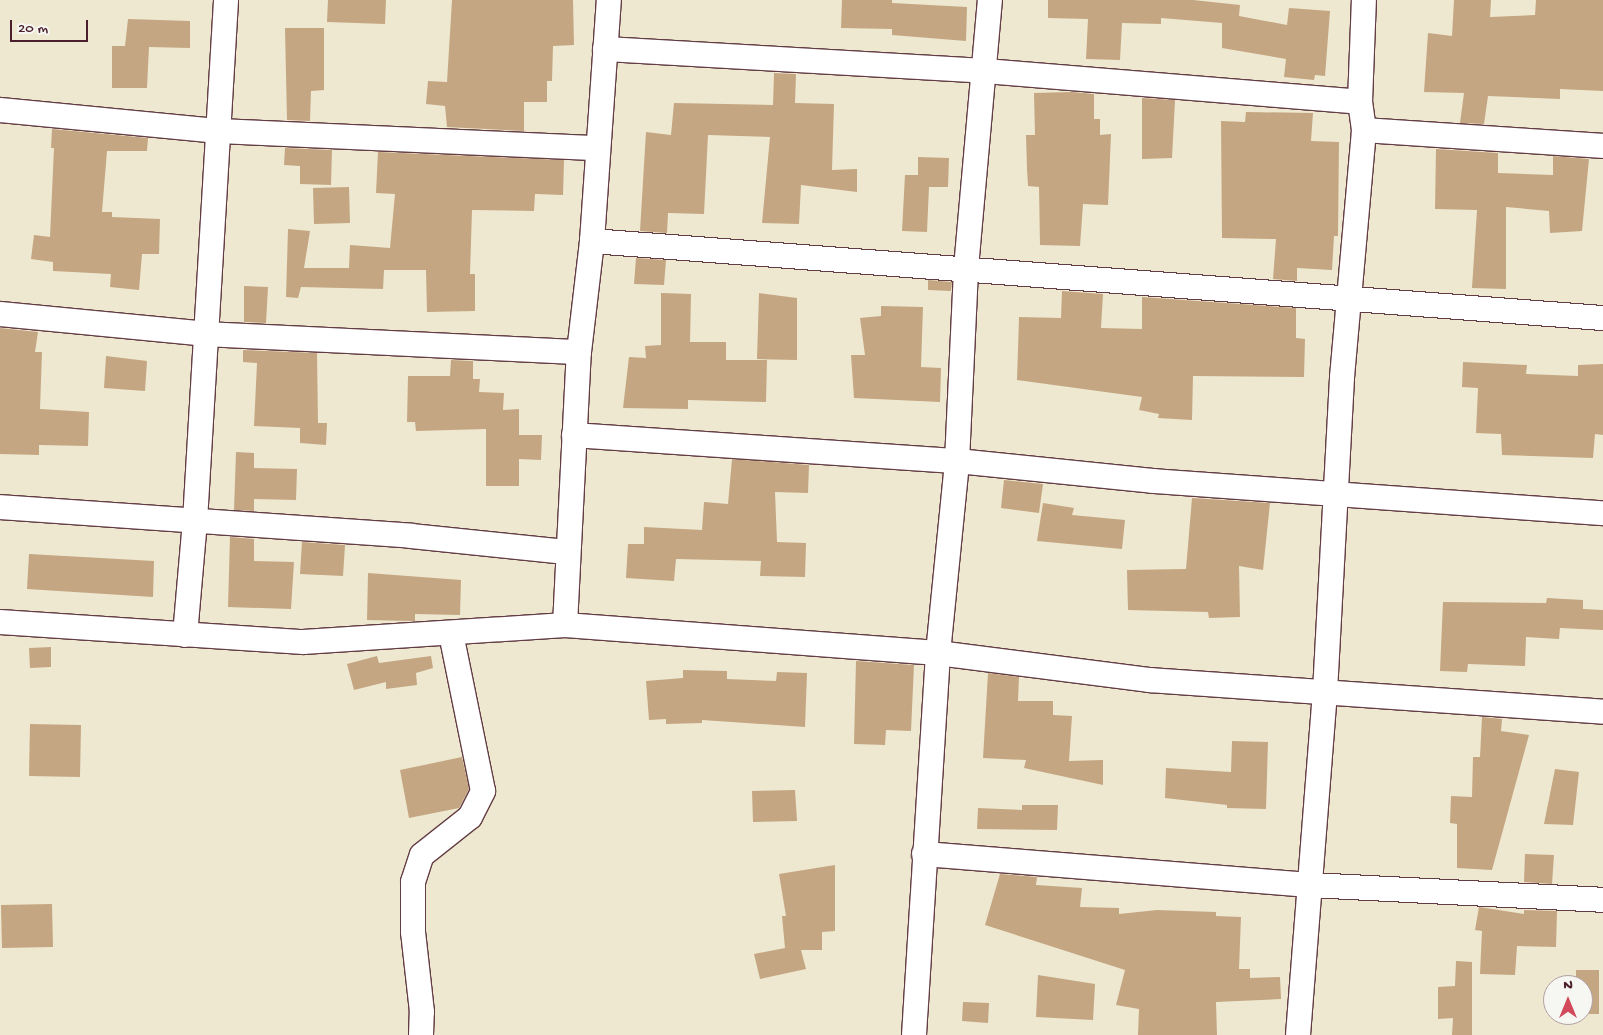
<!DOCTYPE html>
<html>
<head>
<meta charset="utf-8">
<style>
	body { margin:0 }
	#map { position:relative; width:1603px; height:1035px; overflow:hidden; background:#eee8d0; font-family:"Gochi Hand",sans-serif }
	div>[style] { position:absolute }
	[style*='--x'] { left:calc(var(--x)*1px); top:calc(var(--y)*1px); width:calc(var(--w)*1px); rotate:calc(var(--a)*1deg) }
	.building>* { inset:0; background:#c5a682 }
	.roads { filter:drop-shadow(1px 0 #633d44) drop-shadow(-1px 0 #633d44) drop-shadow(0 1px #633d44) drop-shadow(0 -1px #633d44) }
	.minor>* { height:24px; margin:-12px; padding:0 12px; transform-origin:12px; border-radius:12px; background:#fff }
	span { translate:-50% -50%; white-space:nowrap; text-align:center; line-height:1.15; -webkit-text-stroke:4.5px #f6f6f2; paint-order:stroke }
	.north { position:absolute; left:1543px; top:975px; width:50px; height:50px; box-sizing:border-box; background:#f6f6f2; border:1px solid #b1a0a2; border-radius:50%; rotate:0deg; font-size:14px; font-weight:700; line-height:20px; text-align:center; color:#4a1f2b }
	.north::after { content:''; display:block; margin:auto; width:18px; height:22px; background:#d1495b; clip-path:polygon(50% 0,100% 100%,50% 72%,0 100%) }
	.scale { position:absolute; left:10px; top:20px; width:78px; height:22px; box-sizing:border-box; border:2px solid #4a1f2b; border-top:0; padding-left:6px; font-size:15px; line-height:18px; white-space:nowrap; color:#4a1f2b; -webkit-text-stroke:4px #f6f6f2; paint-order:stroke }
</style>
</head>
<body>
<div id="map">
	<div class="building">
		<div style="clip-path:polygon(328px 0,386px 0,385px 24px,327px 22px)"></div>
		<div style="clip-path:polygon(452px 0,573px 0,574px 45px,553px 46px,552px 81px,547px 81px,547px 102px,524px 102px,524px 131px,447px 127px,445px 106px,426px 104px,428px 81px,447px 82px)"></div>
		<div style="clip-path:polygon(842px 0,892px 0,892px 3px,967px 7px,966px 41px,892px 35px,892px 29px,841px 28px)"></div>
		<div style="clip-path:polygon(1048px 0,1193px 0,1240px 5px,1239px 16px,1287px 25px,1289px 8px,1330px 11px,1325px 76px,1315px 75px,1314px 80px,1284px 77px,1286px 59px,1222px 48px,1222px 23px,1161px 18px,1161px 24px,1122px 23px,1120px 60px,1086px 59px,1088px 19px,1048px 18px)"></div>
		<div style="clip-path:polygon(1454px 0,1491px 0,1490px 17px,1535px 15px,1536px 0,1603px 0,1603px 91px,1560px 89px,1560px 99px,1488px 96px,1484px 124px,1460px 123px,1464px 93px,1424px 92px,1428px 33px,1452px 36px)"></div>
		<div style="clip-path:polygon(128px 19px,190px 21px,190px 48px,149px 47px,147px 88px,112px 88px,112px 46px,125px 46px)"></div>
		<div style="clip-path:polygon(285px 28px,324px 28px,324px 90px,311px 91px,310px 121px,287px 120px)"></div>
		<div style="clip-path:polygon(774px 73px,796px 74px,795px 103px,834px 104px,832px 170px,857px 169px,857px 192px,801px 185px,799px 224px,762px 223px,770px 137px,708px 135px,704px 214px,668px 213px,667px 233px,640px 231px,646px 132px,671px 135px,674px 103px,773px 105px)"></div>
		<div style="clip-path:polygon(1072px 92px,1094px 94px,1094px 119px,1100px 119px,1100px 135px,1111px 134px,1108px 205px,1083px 204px,1080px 246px,1040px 245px,1039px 187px,1028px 186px,1027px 169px,1026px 135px,1035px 135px,1034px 93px)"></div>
		<div style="clip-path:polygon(1142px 98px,1175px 100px,1172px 158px,1142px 159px)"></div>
		<div style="clip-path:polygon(1246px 112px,1313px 113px,1311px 141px,1339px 142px,1338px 236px,1334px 236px,1332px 270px,1297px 268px,1297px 281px,1273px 279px,1276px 239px,1222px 238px,1221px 121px,1245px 122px)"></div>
		<div style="clip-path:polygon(52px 129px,148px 138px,147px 151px,107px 151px,102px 212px,112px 212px,112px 217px,160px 219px,159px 254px,142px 254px,139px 290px,110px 287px,111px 274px,53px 271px,53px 262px,31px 259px,34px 235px,50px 237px,54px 148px,51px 148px)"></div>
		<div style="clip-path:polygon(285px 148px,332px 150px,331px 185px,300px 184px,300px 166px,284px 165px)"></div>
		<div style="clip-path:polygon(1436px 149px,1498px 153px,1498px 173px,1553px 175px,1553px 156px,1589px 159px,1582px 231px,1550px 233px,1549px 211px,1506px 207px,1506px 289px,1472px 288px,1477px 210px,1435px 209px)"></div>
		<div style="clip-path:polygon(378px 152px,564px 160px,563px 195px,535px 194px,534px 211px,472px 210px,470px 274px,475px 274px,475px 311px,427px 312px,426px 270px,384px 270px,383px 289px,301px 287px,298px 298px,286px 297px,288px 229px,310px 231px,304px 268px,349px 268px,350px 245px,390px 248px,395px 194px,376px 193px)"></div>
		<div style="clip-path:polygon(918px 157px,949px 158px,948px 187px,929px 187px,927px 232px,902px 231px,905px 175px,918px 175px)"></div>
		<div style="clip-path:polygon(349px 187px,350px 223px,314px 224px,313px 188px)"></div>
		<div style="clip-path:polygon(636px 258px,666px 260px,664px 285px,634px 284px)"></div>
		<div style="clip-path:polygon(928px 280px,952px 282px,951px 291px,928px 290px)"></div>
		<div style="clip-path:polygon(244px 286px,268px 287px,266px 323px,244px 322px)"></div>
		<div style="clip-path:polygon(1062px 291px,1103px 294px,1101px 328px,1142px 329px,1142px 297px,1296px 308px,1296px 338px,1305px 339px,1304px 377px,1193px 376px,1192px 420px,1158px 418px,1159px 414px,1139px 410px,1142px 397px,1017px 380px,1019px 317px,1061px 318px)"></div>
		<div style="clip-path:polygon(661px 293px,691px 294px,690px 342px,726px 342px,726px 360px,767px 360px,766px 402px,688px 400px,688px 409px,623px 408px,629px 357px,646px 358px,645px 346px,661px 345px)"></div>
		<div style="clip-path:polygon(759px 293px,797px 298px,797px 360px,757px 359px)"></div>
		<div style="clip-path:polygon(881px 306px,923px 307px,921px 367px,941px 368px,940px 402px,854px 398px,851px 355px,865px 355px,860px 318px,881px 316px)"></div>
		<div style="clip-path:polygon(0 328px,38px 332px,35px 352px,42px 352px,40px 409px,89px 412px,88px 446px,39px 445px,39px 455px,0 454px)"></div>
		<div style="clip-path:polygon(243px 350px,317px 353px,318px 423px,327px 423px,326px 445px,300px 443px,300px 428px,254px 426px,257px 363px,243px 362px)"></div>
		<div style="clip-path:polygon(106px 356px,147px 361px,145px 391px,104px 388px)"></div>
		<div style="clip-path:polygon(451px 360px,473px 361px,473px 379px,480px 379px,479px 392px,504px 393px,503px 410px,519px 409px,519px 435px,542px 435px,541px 460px,519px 459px,519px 486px,486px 486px,486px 429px,416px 431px,415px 422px,407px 422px,408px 376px,450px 376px)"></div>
		<div style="clip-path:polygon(1463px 362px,1527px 365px,1526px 374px,1578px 376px,1578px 365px,1603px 364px,1603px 435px,1595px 434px,1593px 458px,1502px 455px,1501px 434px,1476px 433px,1478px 388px,1462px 387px)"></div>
		<div style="clip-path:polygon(236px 452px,254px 453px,254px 468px,297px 469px,296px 500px,254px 499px,254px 511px,234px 510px)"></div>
		<div style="clip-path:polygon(732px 459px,809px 465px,808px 493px,775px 492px,777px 542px,806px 543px,805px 577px,760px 576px,761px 561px,676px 559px,674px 581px,626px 578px,628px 544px,644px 544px,644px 527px,702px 530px,704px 502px,728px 504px)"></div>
		<div style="clip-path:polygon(1004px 480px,1043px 484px,1039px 513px,1001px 508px)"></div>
		<div style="clip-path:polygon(1192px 498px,1270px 503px,1263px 570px,1239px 566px,1240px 617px,1209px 618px,1208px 612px,1128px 610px,1127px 570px,1186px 569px)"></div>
		<div style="clip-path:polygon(1043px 503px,1074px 508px,1072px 515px,1125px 520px,1122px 549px,1037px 541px)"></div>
		<div style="clip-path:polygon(230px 537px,254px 539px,254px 561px,294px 562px,291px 609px,228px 607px)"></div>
		<div style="clip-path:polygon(302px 542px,345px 545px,343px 576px,300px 574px)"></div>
		<div style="clip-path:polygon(29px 554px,154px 561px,153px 597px,27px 589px)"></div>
		<div style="clip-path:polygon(368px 573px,461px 580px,460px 615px,415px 614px,415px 621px,412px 621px,367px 620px)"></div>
		<div style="clip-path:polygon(1547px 598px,1583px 600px,1583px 609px,1603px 610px,1603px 630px,1560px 628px,1559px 639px,1526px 637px,1525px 666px,1468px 664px,1467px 672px,1440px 671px,1443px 602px,1546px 603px)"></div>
		<div style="clip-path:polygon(51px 647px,51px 667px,30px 668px,29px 648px)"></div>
		<div style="clip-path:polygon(377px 656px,379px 663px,431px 656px,433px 668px,416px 673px,417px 685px,386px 689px,386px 682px,354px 690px,347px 664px)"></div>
		<div style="clip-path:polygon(856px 661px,914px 665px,911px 731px,886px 730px,885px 745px,854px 744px)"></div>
		<div style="clip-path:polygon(683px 670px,727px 671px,727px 679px,776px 681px,777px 672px,807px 673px,805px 727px,702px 720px,702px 723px,666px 724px,666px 719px,649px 720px,646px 681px,683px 678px)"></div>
		<div style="clip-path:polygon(988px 673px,1019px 677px,1018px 701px,1053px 701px,1053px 715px,1072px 716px,1069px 761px,1103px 760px,1103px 785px,1024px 768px,1026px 760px,983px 758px)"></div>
		<div style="clip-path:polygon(1482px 717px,1502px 719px,1501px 731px,1529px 735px,1492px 870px,1457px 868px,1457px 824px,1450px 823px,1451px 796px,1472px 797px,1473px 757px,1480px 757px)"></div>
		<div style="clip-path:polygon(30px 724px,81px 725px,80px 777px,29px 776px)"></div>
		<div style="clip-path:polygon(1232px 741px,1268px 742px,1266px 809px,1227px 808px,1227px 805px,1165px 798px,1166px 768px,1231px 772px)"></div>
		<div style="clip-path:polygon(462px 757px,469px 789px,459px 808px,409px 818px,400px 770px)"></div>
		<div style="clip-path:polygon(1555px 769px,1579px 772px,1573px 825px,1544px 824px)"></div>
		<div style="clip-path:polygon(795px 790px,797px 821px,753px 822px,752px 791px)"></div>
		<div style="clip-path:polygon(1022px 805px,1058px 805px,1057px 830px,977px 829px,978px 808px,1022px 810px)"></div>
		<div style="clip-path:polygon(1525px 854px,1554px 855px,1552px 884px,1524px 882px)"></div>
		<div style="clip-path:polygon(835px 865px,835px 931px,822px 932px,822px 950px,801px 950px,806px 969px,760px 979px,754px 954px,785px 948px,782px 916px,786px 916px,779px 874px)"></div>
		<div style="clip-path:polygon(1000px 874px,1037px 877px,1036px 885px,1082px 888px,1080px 907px,1119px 908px,1119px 914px,1157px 910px,1216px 912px,1216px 916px,1241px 917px,1239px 969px,1250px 969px,1250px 978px,1280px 977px,1281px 999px,1216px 1002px,1217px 1035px,1138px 1035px,1139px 1009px,1116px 1005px,1125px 970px,985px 925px)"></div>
		<div style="clip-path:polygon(52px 904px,53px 947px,2px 948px,1px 905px)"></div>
		<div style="clip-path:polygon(1479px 907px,1524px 914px,1524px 910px,1557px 911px,1556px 947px,1517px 946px,1515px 975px,1480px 974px,1482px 931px,1475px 930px)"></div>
		<div style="clip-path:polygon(1456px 961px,1472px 962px,1472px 1035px,1452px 1035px,1453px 1018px,1438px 1019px,1438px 987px,1455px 986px)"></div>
		<div style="clip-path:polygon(1576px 970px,1599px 970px,1599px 1014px,1583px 1014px,1583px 985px,1576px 985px)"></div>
		<div style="clip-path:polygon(1038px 975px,1095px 984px,1093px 1020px,1036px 1017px)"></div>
		<div style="clip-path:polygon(963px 1002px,989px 1003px,988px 1023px,962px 1021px)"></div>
	</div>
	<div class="roads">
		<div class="minor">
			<div style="--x:605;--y:49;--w:381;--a:3.3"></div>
			<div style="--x:985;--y:71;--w:376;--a:4.7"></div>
			<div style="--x:0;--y:110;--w:221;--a:5.5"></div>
			<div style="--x:220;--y:131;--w:377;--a:2.6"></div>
			<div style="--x:1364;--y:130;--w:240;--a:3.8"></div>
			<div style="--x:592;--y:241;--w:1014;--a:4.36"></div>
			<div style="--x:0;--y:314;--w:207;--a:5.5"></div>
			<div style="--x:206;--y:334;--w:373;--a:2.8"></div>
			<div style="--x:574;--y:435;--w:384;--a:3.9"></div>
			<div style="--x:957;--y:461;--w:197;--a:5.8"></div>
			<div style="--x:1153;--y:481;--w:451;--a:4.1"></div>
			<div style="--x:0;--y:507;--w:412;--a:4"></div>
			<div style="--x:411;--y:536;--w:156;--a:5.9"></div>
			<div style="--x:0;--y:622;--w:304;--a:3.8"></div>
			<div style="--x:303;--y:642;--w:263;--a:-3.7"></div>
			<div style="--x:565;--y:625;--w:374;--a:4.3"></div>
			<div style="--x:938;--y:653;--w:214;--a:7.3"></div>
			<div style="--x:1150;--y:680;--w:454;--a:4"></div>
			<div style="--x:565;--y:625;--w:273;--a:-87.1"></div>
			<div style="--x:579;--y:352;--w:112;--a:-83.3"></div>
			<div style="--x:592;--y:241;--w:242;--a:-86"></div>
			<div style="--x:185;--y:635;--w:114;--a:-85"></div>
			<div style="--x:195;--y:521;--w:522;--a:-86.59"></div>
			<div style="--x:924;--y:854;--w:387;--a:4.6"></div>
			<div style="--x:1310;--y:885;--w:293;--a:2.9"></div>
			<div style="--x:421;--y:1035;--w:23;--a:-88"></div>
			<div style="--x:422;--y:1012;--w:81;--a:-96.4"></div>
			<div style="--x:413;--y:932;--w:50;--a:-90"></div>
			<div style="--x:413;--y:882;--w:28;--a:-72"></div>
			<div style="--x:422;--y:855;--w:61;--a:-38.4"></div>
			<div style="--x:470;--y:817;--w:29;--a:-63"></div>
			<div style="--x:483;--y:791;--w:160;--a:-101.5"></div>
			<div style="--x:914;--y:1035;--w:383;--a:-86.4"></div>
			<div style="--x:938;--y:653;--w:193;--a:-84.3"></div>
			<div style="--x:957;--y:461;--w:193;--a:-87.3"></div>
			<div style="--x:966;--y:268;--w:269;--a:-84.9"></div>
			<div style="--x:1298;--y:1035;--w:344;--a:-85.5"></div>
			<div style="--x:1325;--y:692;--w:315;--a:-86.9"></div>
			<div style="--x:1342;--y:377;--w:248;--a:-84.9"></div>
			<div style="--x:1364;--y:130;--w:28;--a:-98"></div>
			<div style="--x:1360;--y:102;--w:102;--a:-87.8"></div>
		</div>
	</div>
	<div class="north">N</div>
	<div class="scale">20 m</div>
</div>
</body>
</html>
